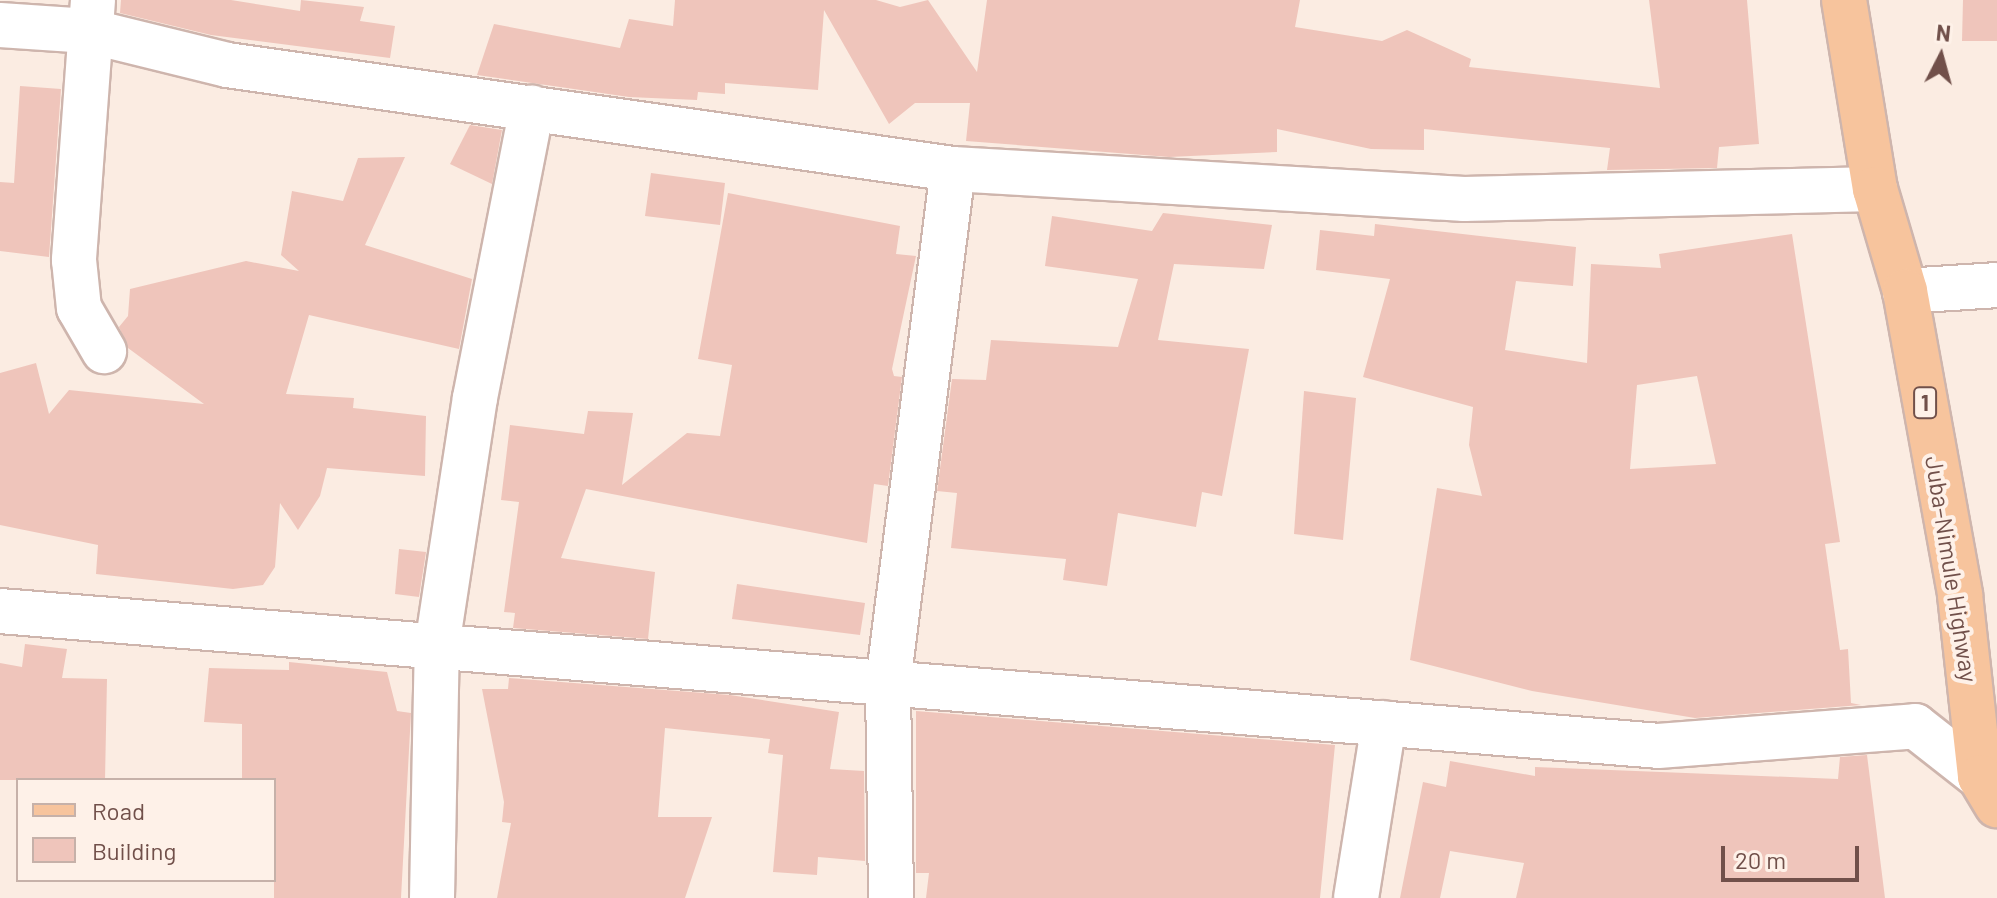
<!DOCTYPE html>
<html>
<head>
<meta charset="utf-8">
<style>
	body { margin:0 }
	#map { position:relative; width:1997px; height:898px; overflow:hidden; background:#fbece2; font-family:Barlow,sans-serif }
	div>[style] { position:absolute }
	[style*='--x'] { left:calc(var(--x)*1px); top:calc(var(--y)*1px); width:calc(var(--w)*1px); rotate:calc(var(--a)*1deg) }
	.building>* { inset:0; background:#efc5bb }
	.roads { filter:drop-shadow(2px 0 #ceb5ad) drop-shadow(-2px 0 #ceb5ad) drop-shadow(0 2px #ceb5ad) drop-shadow(0 -2px #ceb5ad) }
	.minor>* { height:44px; margin:-22px; padding:0 22px; transform-origin:22px; border-radius:22px; background:#fff }
	.major>* { height:44px; margin:-22px; padding:0 22px; transform-origin:22px; border-radius:22px; background:#f7c49d }
	span { translate:-50% -50%; white-space:nowrap; text-align:center; line-height:1.15; -webkit-text-stroke:8px #fef1e8; paint-order:stroke }
	.shield-label span { padding:2px 6px; background:#fef1e8; border:2px solid; border-radius:6px; -webkit-text-stroke-width:0 }
	.shield-label { font-size:22px; color:#71504a; font-weight:700 }
	.street-label { font-size:24px; color:#71504a }
	.legend { position:absolute; left:16px; top:778px; width:260px; height:104px; box-sizing:border-box; background:#fef1e8; border:2px solid #c6b1a9; margin:0; padding:10px 14px; list-style:none; font-size:24px; color:#71504a }
	.legend li { display:flex; align-items:center; gap:16px; height:40px }
	.legend b { width:40px; border:2px solid #c6b1a9 }
	.north { position:absolute; left:1901px; top:16px; width:80px; height:80px; -webkit-text-stroke:6px #fef1e8; paint-order:stroke; rotate:6deg; font-size:22px; font-weight:700; line-height:32px; text-align:center; color:#71504a }
	.north::after { content:''; display:block; margin:auto; width:28px; height:36px; background:#71504a; clip-path:polygon(50% 0,100% 100%,50% 72%,0 100%) }
	.scale { position:absolute; left:1721px; top:846px; width:138px; height:36px; box-sizing:border-box; border:4px solid #71504a; border-top:0; padding-left:10px; font-size:24px; line-height:28px; white-space:nowrap; color:#71504a; -webkit-text-stroke:6px #fef1e8; paint-order:stroke }
</style>
</head>
<body>
<div id="map">
	<div class="building">
		<div style="clip-path:polygon(121px 0,231px 0,300px 11px,301px 0,364px 7px,360px 21px,395px 26px,390px 58px,211px 35px,120px 13px)"></div>
		<div style="clip-path:polygon(675px 0,876px 0,900px 7px,928px 0,977px 72px,987px 0,1300px 0,1295px 27px,1382px 41px,1407px 30px,1471px 59px,1469px 67px,1660px 88px,1649px 0,1747px 0,1759px 144px,1719px 147px,1717px 168px,1607px 170px,1610px 148px,1424px 129px,1424px 150px,1371px 149px,1277px 129px,1277px 152px,1169px 157px,966px 141px,970px 103px,915px 103px,889px 124px,824px 10px,818px 90px,725px 83px,725px 94px,698px 92px,697px 100px,629px 97px,477px 75px,494px 24px,620px 48px,629px 19px,673px 26px)"></div>
		<div style="clip-path:polygon(1963px 0,1997px 0,1997px 41px,1962px 41px)"></div>
		<div style="clip-path:polygon(20px 86px,61px 89px,49px 257px,0 251px,0 182px,14px 183px)"></div>
		<div style="clip-path:polygon(470px 125px,502px 130px,492px 184px,450px 164px)"></div>
		<div style="clip-path:polygon(405px 157px,365px 245px,472px 279px,459px 349px,309px 315px,286px 394px,354px 398px,353px 408px,426px 416px,425px 476px,327px 468px,320px 496px,298px 530px,280px 503px,275px 567px,263px 585px,233px 589px,96px 574px,98px 545px,0 525px,0 373px,36px 363px,49px 414px,69px 390px,204px 404px,128px 348px,119px 327px,128px 316px,130px 289px,246px 261px,299px 271px,281px 255px,292px 191px,343px 201px,358px 158px)"></div>
		<div style="clip-path:polygon(651px 173px,725px 183px,720px 225px,645px 216px)"></div>
		<div style="clip-path:polygon(728px 193px,900px 226px,896px 254px,916px 256px,892px 369px,894px 376px,902px 377px,888px 486px,874px 484px,867px 543px,586px 489px,561px 558px,655px 572px,648px 639px,513px 628px,515px 613px,504px 612px,519px 502px,501px 500px,510px 425px,584px 434px,588px 411px,633px 413px,622px 485px,687px 433px,720px 436px,732px 365px,698px 359px)"></div>
		<div style="clip-path:polygon(1163px 213px,1272px 225px,1264px 269px,1174px 264px,1158px 340px,1249px 349px,1222px 496px,1202px 492px,1196px 527px,1118px 513px,1107px 586px,1063px 580px,1066px 559px,951px 548px,957px 493px,937px 491px,952px 379px,986px 380px,991px 340px,1118px 347px,1138px 279px,1045px 266px,1052px 216px,1152px 231px)"></div>
		<div style="clip-path:polygon(evenodd,1375px 224px,1576px 247px,1573px 286px,1516px 281px,1505px 350px,1587px 363px,1591px 264px,1661px 268px,1659px 254px,1792px 234px,1840px 542px,1825px 544px,1840px 650px,1848px 649px,1851px 703px,1861px 705px,1695px 718px,1532px 691px,1410px 660px,1437px 488px,1482px 496px,1469px 445px,1473px 407px,1363px 377px,1390px 279px,1316px 270px,1320px 230px,1374px 236px,1375px 224px,1697px 376px,1716px 464px,1630px 469px,1637px 385px,1697px 376px)"></div>
		<div style="clip-path:polygon(1304px 391px,1356px 398px,1343px 540px,1294px 534px)"></div>
		<div style="clip-path:polygon(399px 549px,426px 552px,419px 597px,395px 594px)"></div>
		<div style="clip-path:polygon(737px 584px,865px 603px,860px 635px,732px 619px)"></div>
		<div style="clip-path:polygon(25px 644px,67px 649px,62px 678px,107px 679px,105px 780px,0 780px,0 663px,22px 667px)"></div>
		<div style="clip-path:polygon(289px 662px,387px 672px,397px 711px,411px 713px,401px 898px,274px 898px,274px 780px,242px 780px,242px 724px,204px 722px,209px 668px,289px 670px)"></div>
		<div style="clip-path:polygon(509px 678px,730px 695px,839px 712px,830px 769px,864px 771px,865px 861px,818px 857px,817px 875px,773px 872px,783px 755px,768px 753px,770px 739px,665px 728px,658px 817px,712px 817px,685px 898px,497px 898px,511px 823px,502px 822px,504px 802px,482px 689px,508px 689px)"></div>
		<div style="clip-path:polygon(916px 711px,1335px 745px,1320px 898px,926px 898px,929px 873px,916px 873px)"></div>
		<div style="clip-path:polygon(1867px 755px,1885px 898px,1516px 898px,1524px 863px,1450px 851px,1440px 898px,1400px 898px,1423px 782px,1446px 787px,1450px 761px,1535px 776px,1535px 767px,1838px 779px,1840px 757px)"></div>
	</div>
	<div class="roads">
		<div class="minor">
			<div style="--x:93;--y:0;--w:261;--a:94.2"></div>
			<div style="--x:74;--y:260;--w:48;--a:84.1"></div>
			<div style="--x:79;--y:308;--w:50;--a:59.8"></div>
			<div style="--x:0;--y:25;--w:89;--a:3.9"></div>
			<div style="--x:89;--y:31;--w:142;--a:13.8"></div>
			<div style="--x:227;--y:65;--w:733;--a:8.15"></div>
			<div style="--x:953;--y:169;--w:512;--a:3.36"></div>
			<div style="--x:1464;--y:199;--w:411;--a:-1.4"></div>
			<div style="--x:1905;--y:291;--w:92;--a:-3.7"></div>
			<div style="--x:0;--y:611;--w:1663;--a:4.65"></div>
			<div style="--x:1658;--y:746;--w:258;--a:-4.4"></div>
			<div style="--x:1915;--y:726;--w:83;--a:38.1"></div>
			<div style="--x:1980;--y:777;--w:17;--a:-13"></div>
			<div style="--x:432;--y:898;--w:252;--a:-88.9"></div>
			<div style="--x:437;--y:646;--w:251;--a:-81.3"></div>
			<div style="--x:475;--y:398;--w:296;--a:-78.9"></div>
			<div style="--x:891;--y:898;--w:215;--a:-90.8"></div>
			<div style="--x:888;--y:683;--w:518;--a:-82.79"></div>
			<div style="--x:1356;--y:898;--w:177;--a:-80.9"></div>
		</div>
		<div class="major">
			<div style="--x:1844;--y:0;--w:192;--a:80.7"></div>
			<div style="--x:1875;--y:189;--w:106;--a:73.6"></div>
			<div style="--x:1905;--y:291;--w:309;--a:79.7"></div>
			<div style="--x:1960;--y:595;--w:183;--a:83.7"></div>
			<div style="--x:1980;--y:777;--w:33;--a:59"></div>
		</div>
	</div>
	<div class="shield-label">
		<span style="left:1925px;top:403px">1</span>
	</div>
	<div class="street-label">
		<span style="left:1952px;top:569px;rotate:81deg">Juba–Nimule Highway</span>
	</div>
	<ul class="legend">
	<li><b style="height:10px;background:#f7c49d"></b>Road</li>
	<li><b style="height:22px;background:#efc5bb"></b>Building</li>
	</ul>
	<div class="north">N</div>
	<div class="scale">20 m</div>
</div>
</body>
</html>
